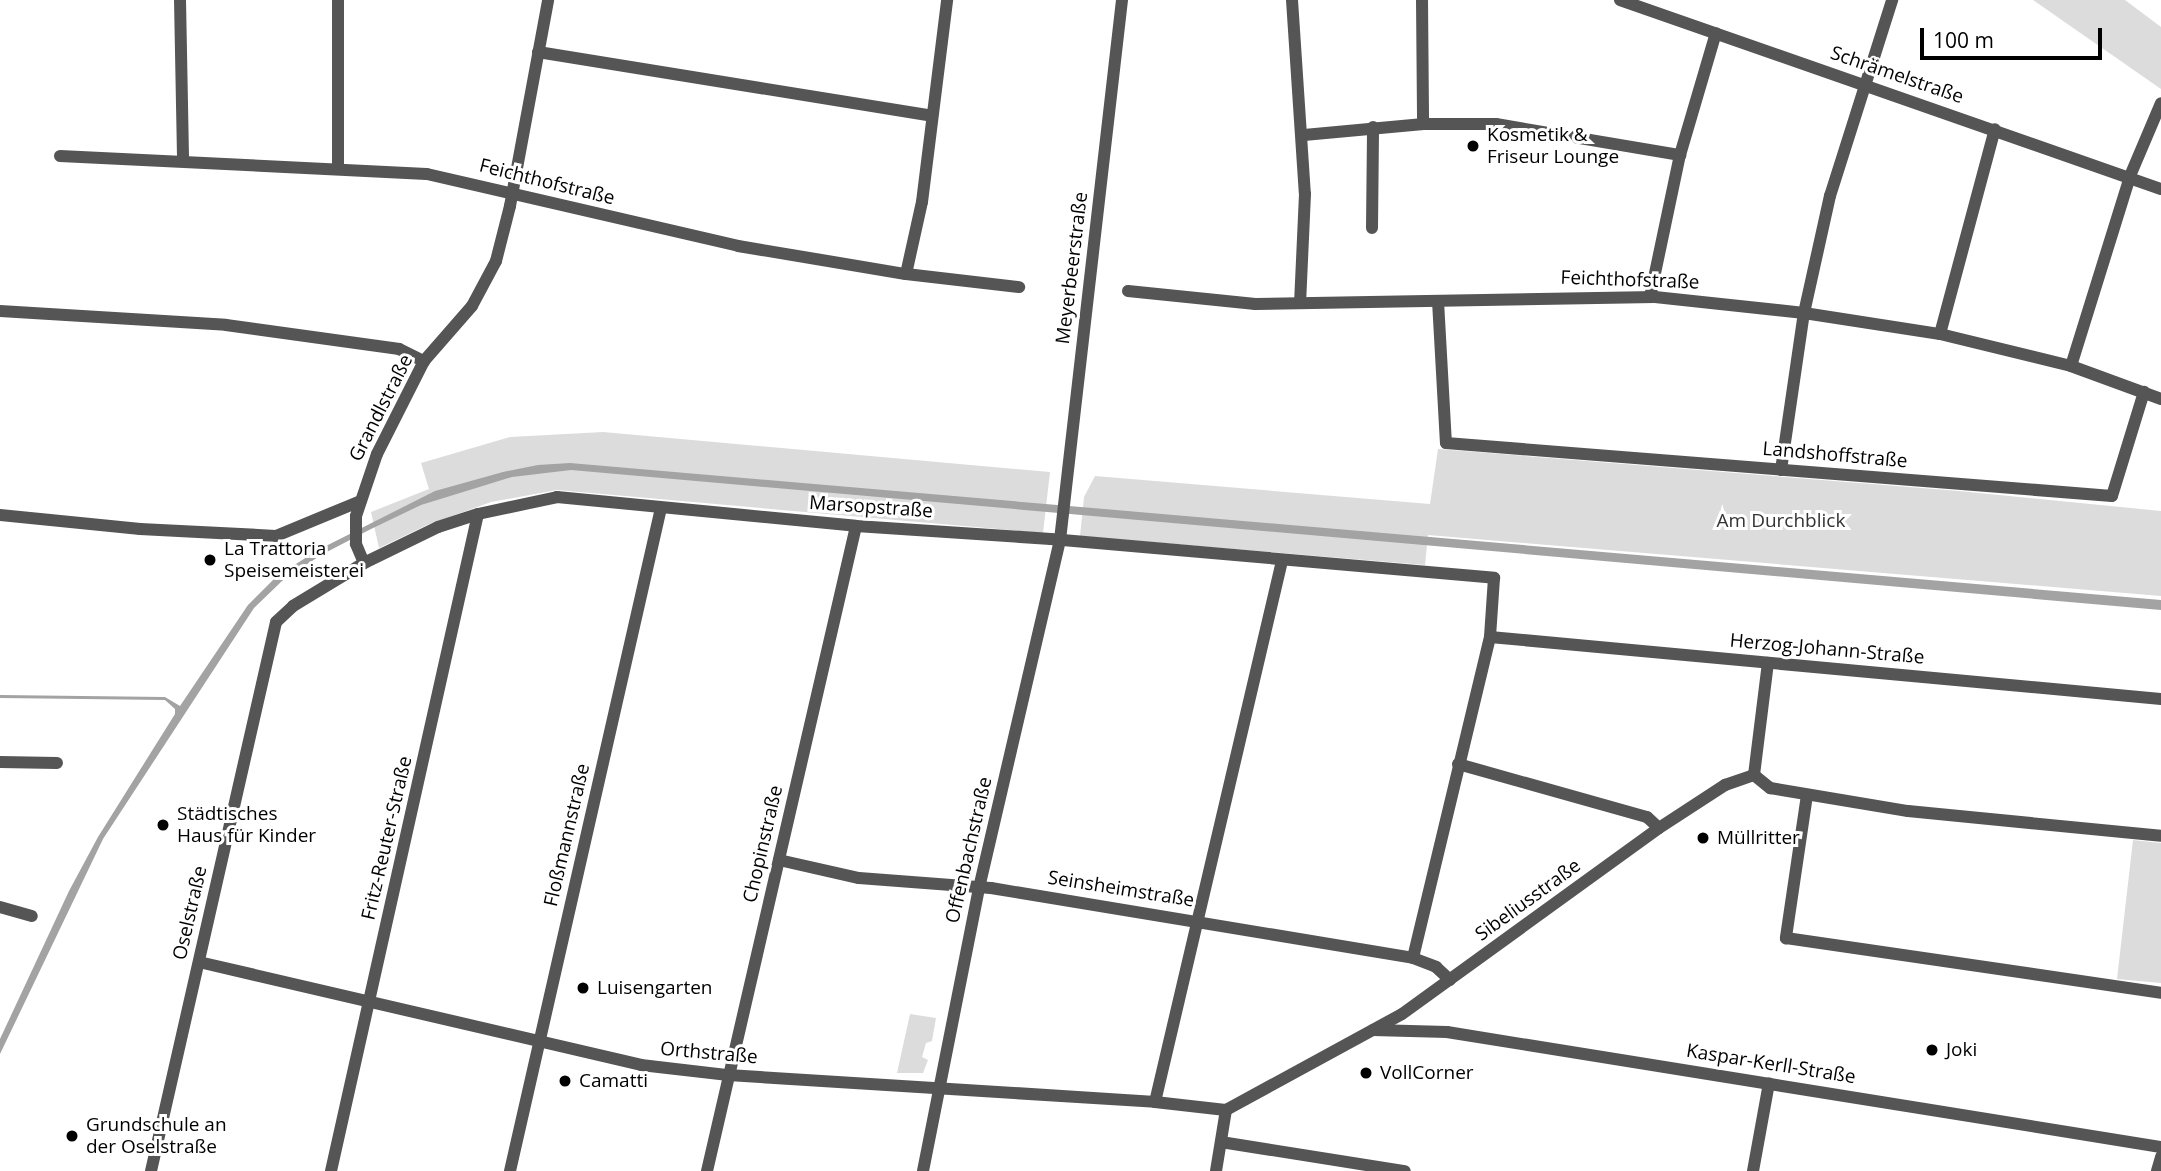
<!DOCTYPE html>
<html>
<head>
<meta charset="utf-8">
<style>
	body { margin:0 }
	#map { position:relative; width:2161px; height:1171px; overflow:hidden; background:#fff; font-family:"Open Sans",sans-serif }
	div>[style] { position:absolute }
	[style*='--x'] { left:calc(var(--x)*1px); top:calc(var(--y)*1px); width:calc(var(--w)*1px); rotate:calc(var(--a)*1deg) }
	.green>* { inset:0; background:#dcdcdc }
	.water>* { inset:0; background:#a3a3a3 }
	.minor>* { height:12px; margin:-6px; padding:0 6px; transform-origin:6px; border-radius:6px; background:#555 }
	.dots>* { width:19px; height:19px; translate:-50% -50%; box-sizing:border-box; border:4px solid #fff; border-radius:50% }
	span { translate:-50% -50%; white-space:nowrap; text-align:center; line-height:1.15; -webkit-text-stroke:6px #fff; paint-order:stroke }
	.street-label { font-size:19px; color:#000 }
	.poi-label { font-size:19px; color:#000 }
	.left { translate:0 -50%; text-align:left }
	.park-label { font-size:19px; color:#333 }
	.scale { position:absolute; left:1920px; top:28px; width:182px; height:32px; box-sizing:border-box; border:4px solid #000; border-top:0; padding-left:9px; font-size:21px; line-height:24px; white-space:nowrap; color:#000; -webkit-text-stroke:5px #fff; paint-order:stroke }
</style>
</head>
<body>
<div id="map">
	<div class="green">
		<div style="clip-path:polygon(2033px 0,2125px 0,2161px 27px,2161px 89px)"></div>
		<div style="clip-path:polygon(603px 432px,1050px 472px,1043px 533px,557px 490px,491px 502px,427px 525px,379px 548px,371px 512px,429px 489px,421px 463px,510px 437px)"></div>
		<div style="clip-path:polygon(1438px 449px,1959px 491px,2161px 511px,2161px 596px,1428px 535px,1425px 565px,1080px 536px,1084px 497px,1095px 476px,1430px 504px)"></div>
		<div style="clip-path:polygon(2133px 840px,2161px 843px,2161px 983px,2117px 979px)"></div>
		<div style="clip-path:polygon(910px 1014px,936px 1018px,932px 1041px,926px 1043px,922px 1057px,928px 1060px,923px 1073px,897px 1073px)"></div>
	</div>
	<div class="water">
		<div style="clip-path:polygon(570px 463px,2161px 600px,2161px 610px,571px 470px,512px 477px,421px 505px,371px 529px,321px 555px,282px 581px,254px 608px,103px 839px,0 1054px,0 1039px,69px 891px,98px 837px,175px 714px,175px 709px,165px 700px,0 698px,0 695px,165px 697px,180px 706px,248px 605px,277px 576px,318px 550px,435px 491px,503px 472px,538px 465px)"></div>
	</div>
	<div class="minor">
		<div style="--x:180;--y:0;--w:161;--a:88.9"></div>
		<div style="--x:1292;--y:0;--w:194;--a:86.2"></div>
		<div style="--x:1305;--y:194;--w:109;--a:92.6"></div>
		<div style="--x:1422;--y:0;--w:124;--a:89.5"></div>
		<div style="--x:1620;--y:0;--w:573;--a:19.26"></div>
		<div style="--x:538;--y:52;--w:399;--a:9.2"></div>
		<div style="--x:1304;--y:135;--w:120;--a:-5.3"></div>
		<div style="--x:1423;--y:124;--w:73;--a:0"></div>
		<div style="--x:1496;--y:124;--w:187;--a:9.6"></div>
		<div style="--x:60;--y:156;--w:367;--a:2.8"></div>
		<div style="--x:427;--y:174;--w:319;--a:13"></div>
		<div style="--x:738;--y:246;--w:170;--a:9.5"></div>
		<div style="--x:906;--y:274;--w:114;--a:6.6"></div>
		<div style="--x:338;--y:168;--w:168;--a:-90"></div>
		<div style="--x:1372;--y:228;--w:101;--a:-89.4"></div>
		<div style="--x:906;--y:274;--w:74;--a:-77.5"></div>
		<div style="--x:922;--y:202;--w:204;--a:-82.9"></div>
		<div style="--x:1128;--y:291;--w:128;--a:5.8"></div>
		<div style="--x:1255;--y:304;--w:400;--a:-1"></div>
		<div style="--x:1655;--y:297;--w:150;--a:6.1"></div>
		<div style="--x:1804;--y:313;--w:138;--a:8.8"></div>
		<div style="--x:1940;--y:334;--w:135;--a:13.7"></div>
		<div style="--x:2071;--y:366;--w:96;--a:20.1"></div>
		<div style="--x:1650;--y:297;--w:145;--a:-78.1"></div>
		<div style="--x:1680;--y:155;--w:127;--a:-73.6"></div>
		<div style="--x:1438;--y:301;--w:142;--a:86.8"></div>
		<div style="--x:1446;--y:443;--w:668;--a:4.55"></div>
		<div style="--x:2112;--y:496;--w:109;--a:-72.9"></div>
		<div style="--x:0;--y:311;--w:226;--a:3.5"></div>
		<div style="--x:226;--y:325;--w:175;--a:7.9"></div>
		<div style="--x:399;--y:349;--w:28;--a:26"></div>
		<div style="--x:1940;--y:334;--w:212;--a:-75"></div>
		<div style="--x:2071;--y:366;--w:199;--a:-72.7"></div>
		<div style="--x:2130;--y:176;--w:79;--a:-67"></div>
		<div style="--x:1781;--y:470;--w:159;--a:-81.7"></div>
		<div style="--x:1804;--y:313;--w:120;--a:-77.5"></div>
		<div style="--x:1830;--y:196;--w:206;--a:-72.4"></div>
		<div style="--x:0;--y:515;--w:141;--a:5.7"></div>
		<div style="--x:140;--y:529;--w:136;--a:2.9"></div>
		<div style="--x:276;--y:536;--w:89;--a:-22.5"></div>
		<div style="--x:364;--y:563;--w:21;--a:-113"></div>
		<div style="--x:356;--y:544;--w:28;--a:-90"></div>
		<div style="--x:356;--y:516;--w:65;--a:-71.3"></div>
		<div style="--x:377;--y:454;--w:104;--a:-63.2"></div>
		<div style="--x:424;--y:361;--w:73;--a:-48.9"></div>
		<div style="--x:472;--y:306;--w:51;--a:-61.9"></div>
		<div style="--x:496;--y:261;--w:57;--a:-75.7"></div>
		<div style="--x:510;--y:206;--w:209;--a:-79.5"></div>
		<div style="--x:1490;--y:637;--w:674;--a:5.28"></div>
		<div style="--x:0;--y:762;--w:57;--a:1"></div>
		<div style="--x:1458;--y:764;--w:196;--a:15.7"></div>
		<div style="--x:1647;--y:817;--w:16;--a:43"></div>
		<div style="--x:1754;--y:775;--w:21;--a:39"></div>
		<div style="--x:1770;--y:788;--w:140;--a:9.5"></div>
		<div style="--x:1908;--y:811;--w:254;--a:5.6"></div>
		<div style="--x:1754;--y:775;--w:113;--a:-82.9"></div>
		<div style="--x:1807;--y:795;--w:145;--a:98.4"></div>
		<div style="--x:1786;--y:938;--w:379;--a:8.3"></div>
		<div style="--x:779;--y:860;--w:82;--a:12.7"></div>
		<div style="--x:859;--y:878;--w:132;--a:4.3"></div>
		<div style="--x:991;--y:888;--w:428;--a:9.4"></div>
		<div style="--x:1413;--y:958;--w:25;--a:21"></div>
		<div style="--x:1436;--y:967;--w:19;--a:43"></div>
		<div style="--x:0;--y:907;--w:33;--a:16"></div>
		<div style="--x:199;--y:962;--w:454;--a:13.1"></div>
		<div style="--x:641;--y:1065;--w:88;--a:6.6"></div>
		<div style="--x:728;--y:1075;--w:428;--a:3.6"></div>
		<div style="--x:1155;--y:1102;--w:71;--a:6.4"></div>
		<div style="--x:1373;--y:1030;--w:74;--a:1.5"></div>
		<div style="--x:1447;--y:1032;--w:723;--a:9.15"></div>
		<div style="--x:1155;--y:1102;--w:556;--a:-76.79"></div>
		<div style="--x:1226;--y:1110;--w:200;--a:-28.6"></div>
		<div style="--x:1402;--y:1014;--w:317;--a:-35.9"></div>
		<div style="--x:1659;--y:828;--w:79;--a:-33.1"></div>
		<div style="--x:1725;--y:785;--w:31;--a:-19"></div>
		<div style="--x:1221;--y:1142;--w:186;--a:9"></div>
		<div style="--x:151;--y:1171;--w:563;--a:-77.17"></div>
		<div style="--x:276;--y:622;--w:23;--a:-43"></div>
		<div style="--x:293;--y:606;--w:83;--a:-31.2"></div>
		<div style="--x:364;--y:563;--w:82;--a:-25.9"></div>
		<div style="--x:438;--y:527;--w:42;--a:-18"></div>
		<div style="--x:478;--y:514;--w:81;--a:-12.1"></div>
		<div style="--x:557;--y:497;--w:300;--a:5.5"></div>
		<div style="--x:856;--y:526;--w:195;--a:3.8"></div>
		<div style="--x:1051;--y:539;--w:445;--a:5"></div>
		<div style="--x:1494;--y:578;--w:59;--a:93.9"></div>
		<div style="--x:1490;--y:637;--w:330;--a:103.5"></div>
		<div style="--x:331;--y:1171;--w:673;--a:-77.39"></div>
		<div style="--x:510;--y:1171;--w:680;--a:-77.17"></div>
		<div style="--x:707;--y:1171;--w:662;--a:-76.99"></div>
		<div style="--x:923;--y:1171;--w:288;--a:-78.8"></div>
		<div style="--x:979;--y:888;--w:357;--a:-76.9"></div>
		<div style="--x:1060;--y:540;--w:544;--a:-83.45"></div>
		<div style="--x:1216;--y:1171;--w:62;--a:-80.7"></div>
		<div style="--x:1753;--y:1171;--w:89;--a:-79.7"></div>
		<div style="--x:2157;--y:1171;--w:15;--a:-74"></div>
	</div>
	<div class="dots">
		<div style="left:1473px;top:146px;background:#000"></div>
		<div style="left:210px;top:560px;background:#000"></div>
		<div style="left:163px;top:825px;background:#000"></div>
		<div style="left:1703px;top:838px;background:#000"></div>
		<div style="left:583px;top:988px;background:#000"></div>
		<div style="left:1932px;top:1050px;background:#000"></div>
		<div style="left:1366px;top:1073px;background:#000"></div>
		<div style="left:565px;top:1081px;background:#000"></div>
		<div style="left:72px;top:1136px;background:#000"></div>
	</div>
	<div class="street-label">
		<span style="left:1897px;top:75px;rotate:19deg">Schrämelstraße</span>
		<span style="left:547px;top:182px;rotate:14deg">Feichthofstraße</span>
		<span style="left:1072px;top:268px;rotate:-83deg">Meyerbeerstraße</span>
		<span style="left:1630px;top:280px;rotate:2deg">Feichthofstraße</span>
		<span style="left:381px;top:408px;rotate:-63deg">Grandlstraße</span>
		<span style="left:1835px;top:455px;rotate:5deg">Landshoffstraße</span>
		<span style="left:871px;top:507px;rotate:4deg">Marsopstraße</span>
		<span style="left:1827px;top:649px;rotate:5deg">Herzog-Johann-Straße</span>
		<span style="left:567px;top:835px;rotate:-77deg">Floßmannstraße</span>
		<span style="left:387px;top:838px;rotate:-77deg">Fritz-Reuter-Straße</span>
		<span style="left:763px;top:844px;rotate:-77deg">Chopinstraße</span>
		<span style="left:969px;top:850px;rotate:-77deg">Offenbachstraße</span>
		<span style="left:1121px;top:889px;rotate:9deg">Seinsheimstraße</span>
		<span style="left:1528px;top:900px;rotate:-36deg">Sibeliusstraße</span>
		<span style="left:190px;top:913px;rotate:-77deg">Oselstraße</span>
		<span style="left:709px;top:1053px;rotate:5deg">Orthstraße</span>
		<span style="left:1771px;top:1064px;rotate:9deg">Kaspar-Kerll-Straße</span>
	</div>
	<div class="poi-label">
		<span class="left" style="left:1487px;top:146px">Kosmetik &amp;<br>Friseur Lounge</span>
		<span class="left" style="left:224px;top:560px">La Trattoria<br>Speisemeisterei</span>
		<span class="left" style="left:177px;top:825px">Städtisches<br>Haus für Kinder</span>
		<span class="left" style="left:1717px;top:838px">Müllritter</span>
		<span class="left" style="left:597px;top:988px">Luisengarten</span>
		<span class="left" style="left:1946px;top:1050px">Joki</span>
		<span class="left" style="left:1380px;top:1073px">VollCorner</span>
		<span class="left" style="left:579px;top:1081px">Camatti</span>
		<span class="left" style="left:86px;top:1136px">Grundschule an<br>der Oselstraße</span>
	</div>
	<div class="park-label">
		<span style="left:1781px;top:521px">Am Durchblick</span>
	</div>
	<div class="scale">100 m</div>
</div>
</body>
</html>
